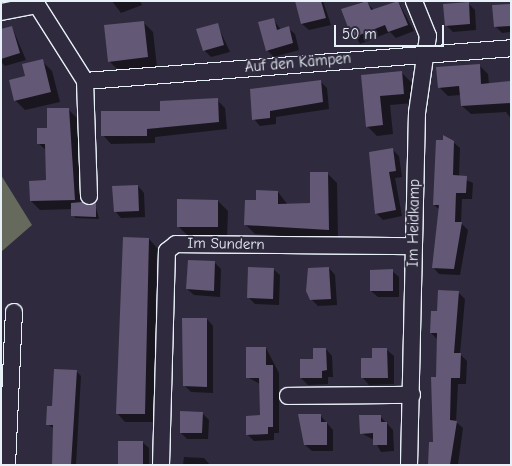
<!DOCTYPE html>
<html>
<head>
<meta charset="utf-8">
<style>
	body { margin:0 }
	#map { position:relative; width:512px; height:466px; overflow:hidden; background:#2f2a3d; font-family:"Comic Neue",sans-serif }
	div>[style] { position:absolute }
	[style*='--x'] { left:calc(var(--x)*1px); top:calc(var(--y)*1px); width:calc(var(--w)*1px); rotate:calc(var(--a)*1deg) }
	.green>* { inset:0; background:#656a5d }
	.shadow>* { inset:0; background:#0007 }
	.building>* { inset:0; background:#635875 }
	.roads { filter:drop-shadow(1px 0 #e8f1f8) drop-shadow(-1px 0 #e8f1f8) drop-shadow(0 1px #e8f1f8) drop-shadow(0 -1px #e8f1f8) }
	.minor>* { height:16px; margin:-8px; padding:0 8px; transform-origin:8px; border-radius:8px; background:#2f2a3d }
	span { translate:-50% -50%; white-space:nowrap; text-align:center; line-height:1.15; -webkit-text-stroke:4px #2f2a3d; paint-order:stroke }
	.street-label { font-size:15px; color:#e8f1f8 }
	.frame { position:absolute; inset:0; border:2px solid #e8f1f8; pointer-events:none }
	.scale { position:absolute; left:334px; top:25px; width:110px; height:22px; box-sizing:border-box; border:2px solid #e8f1f8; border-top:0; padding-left:6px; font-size:15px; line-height:18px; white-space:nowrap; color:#e8f1f8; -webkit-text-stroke:4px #2f2a3d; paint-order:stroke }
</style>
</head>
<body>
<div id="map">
	<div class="green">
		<div style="clip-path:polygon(1px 175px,32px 225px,1px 252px)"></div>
	</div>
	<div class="shadow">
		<div style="clip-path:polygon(112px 1px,140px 1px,142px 5px,121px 13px)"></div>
		<div style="clip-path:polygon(306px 1px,323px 1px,331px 25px,309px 30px,302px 24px)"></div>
		<div style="clip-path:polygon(365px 1px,374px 10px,398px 1px,414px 31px,396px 38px,390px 32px,360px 44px,342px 10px)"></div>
		<div style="clip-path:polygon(468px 3px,475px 10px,476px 30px,453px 32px,446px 25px)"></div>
		<div style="clip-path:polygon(511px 6px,511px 32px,502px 33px,495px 26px)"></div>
		<div style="clip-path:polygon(273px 19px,281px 30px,288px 28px,295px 34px,299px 50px,274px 57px,267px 50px)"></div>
		<div style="clip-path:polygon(143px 22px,153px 32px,157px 67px,119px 71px,109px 61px)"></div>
		<div style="clip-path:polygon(217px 24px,230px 52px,211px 57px,204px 50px)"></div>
		<div style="clip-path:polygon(12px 27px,26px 60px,5px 66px,1px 62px,1px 30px)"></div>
		<div style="clip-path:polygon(42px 61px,52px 71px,60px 102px,25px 110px,15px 100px,26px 77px)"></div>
		<div style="clip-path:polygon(479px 65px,488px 74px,489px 84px,511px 82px,511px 119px,506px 112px,471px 114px,462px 106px,461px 95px,448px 96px,439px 87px)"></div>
		<div style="clip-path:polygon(401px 72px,411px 82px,413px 103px,390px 105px,393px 134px,377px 136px,367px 126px,362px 76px)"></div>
		<div style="clip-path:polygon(320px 81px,327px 88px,329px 109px,276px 117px,276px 124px,260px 126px,254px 119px)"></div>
		<div style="clip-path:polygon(217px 100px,225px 108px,227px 129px,155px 137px,155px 143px,111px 144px,103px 135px,162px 112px)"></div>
		<div style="clip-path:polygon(68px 109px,77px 118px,83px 204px,95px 204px,99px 219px,75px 218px,72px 209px,40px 210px,31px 201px,47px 182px,47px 151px,38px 143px)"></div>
		<div style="clip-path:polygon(453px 142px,460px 148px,459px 177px,473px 183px,472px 199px,462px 199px,461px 223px,468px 230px,460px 275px,439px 274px,433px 267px,440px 210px,434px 205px)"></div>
		<div style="clip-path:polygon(392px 149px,399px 156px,402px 177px,395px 178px,402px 216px,383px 220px,376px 213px)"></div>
		<div style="clip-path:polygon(327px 173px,337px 183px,338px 239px,255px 234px,245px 224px,257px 201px,278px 192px,288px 205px,312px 204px)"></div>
		<div style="clip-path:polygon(138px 186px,144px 193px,145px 217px,121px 218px,115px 211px)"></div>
		<div style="clip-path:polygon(218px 201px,228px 211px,227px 237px,188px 236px,178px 226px)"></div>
		<div style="clip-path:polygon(149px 239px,157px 248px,153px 422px,125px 422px,117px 413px)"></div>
		<div style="clip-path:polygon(215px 263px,221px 269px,220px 297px,194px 295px,187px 289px)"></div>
		<div style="clip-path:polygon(329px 268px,335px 275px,337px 305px,318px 306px,311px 299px)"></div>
		<div style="clip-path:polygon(273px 269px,280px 275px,279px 305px,255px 304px,249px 298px)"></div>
		<div style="clip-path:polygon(392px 271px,399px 277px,399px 297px,378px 297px,371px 291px)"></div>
		<div style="clip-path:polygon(458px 292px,465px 299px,460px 354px,467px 361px,466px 384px,458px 384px,456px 422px,463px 428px,458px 465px,429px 465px,435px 443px,438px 340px,431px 333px,438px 312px)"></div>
		<div style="clip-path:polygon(207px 319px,213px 326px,213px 393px,191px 392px,185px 386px)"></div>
		<div style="clip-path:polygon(266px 348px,279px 373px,279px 433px,274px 433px,274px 440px,254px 441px,247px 434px,262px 416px,260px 384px,247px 377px)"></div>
		<div style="clip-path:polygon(326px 349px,332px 356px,333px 377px,328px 377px,328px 384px,308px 385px,301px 378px)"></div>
		<div style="clip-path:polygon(387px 350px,394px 356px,394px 384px,369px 385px,363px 378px,374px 359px)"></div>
		<div style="clip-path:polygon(1px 367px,4px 369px,1px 423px)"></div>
		<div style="clip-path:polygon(76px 371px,81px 376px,76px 465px,55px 465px,55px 429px,47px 424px)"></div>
		<div style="clip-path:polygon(202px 413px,209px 420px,208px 439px,187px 439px,181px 433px)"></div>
		<div style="clip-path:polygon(320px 415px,333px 430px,333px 451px,312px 451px,305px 445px)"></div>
		<div style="clip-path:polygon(380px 416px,393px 430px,394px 451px,381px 452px,374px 440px,361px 433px)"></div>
		<div style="clip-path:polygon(142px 442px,149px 448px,149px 465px,120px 465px)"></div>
		<div style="clip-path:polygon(184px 457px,204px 458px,210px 465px,183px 465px)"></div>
	</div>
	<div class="building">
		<div style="clip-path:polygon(295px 1px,321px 1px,326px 18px,301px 24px)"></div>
		<div style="clip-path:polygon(367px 1px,371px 10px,398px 1px,408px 25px,388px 32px,385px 25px,352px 38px,341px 9px)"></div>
		<div style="clip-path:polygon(469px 2px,470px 24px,445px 26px,443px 4px)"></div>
		<div style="clip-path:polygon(511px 4px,511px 26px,494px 27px,492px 5px)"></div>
		<div style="clip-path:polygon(274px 18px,277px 30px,289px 26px,293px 43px,266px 51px,258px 22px)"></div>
		<div style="clip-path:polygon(144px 21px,148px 57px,108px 62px,104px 25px)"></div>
		<div style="clip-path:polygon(218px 23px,224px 45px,203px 51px,196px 29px)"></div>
		<div style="clip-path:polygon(12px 26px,20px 53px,1px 59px,1px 29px)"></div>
		<div style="clip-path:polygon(43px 59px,51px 92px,14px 101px,9px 80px,25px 76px,22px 64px)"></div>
		<div style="clip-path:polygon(480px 64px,481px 84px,511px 81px,511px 103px,461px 106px,459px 86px,438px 88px,436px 67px)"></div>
		<div style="clip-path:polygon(402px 71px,404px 94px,380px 96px,383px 125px,366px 127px,361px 75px)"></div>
		<div style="clip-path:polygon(321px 80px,323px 102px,270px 111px,270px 118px,252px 120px,250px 89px)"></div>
		<div style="clip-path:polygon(218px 98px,219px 122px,147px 129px,147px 136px,101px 136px,101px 111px,160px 111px,160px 101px)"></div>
		<div style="clip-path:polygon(47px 108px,69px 108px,75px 200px,30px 201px,29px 181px,46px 180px,45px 144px,37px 144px,37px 128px,47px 128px)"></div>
		<div style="clip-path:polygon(443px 135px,454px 141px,453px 175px,467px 176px,466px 193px,456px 193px,455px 222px,462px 222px,454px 269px,432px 268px,439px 205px,433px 205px,436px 140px,443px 140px)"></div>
		<div style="clip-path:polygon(393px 148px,396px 171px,389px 172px,396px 210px,375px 214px,369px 152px)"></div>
		<div style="clip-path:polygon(310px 172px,328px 172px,329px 230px,244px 225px,245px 200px,256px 200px,256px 190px,278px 191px,278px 204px,310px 203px)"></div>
		<div style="clip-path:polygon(138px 185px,139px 211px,114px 212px,112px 186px)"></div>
		<div style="clip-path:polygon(177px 199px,218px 200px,218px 227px,177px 227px)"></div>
		<div style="clip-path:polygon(82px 202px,96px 203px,96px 217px,71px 216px,71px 203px)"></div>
		<div style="clip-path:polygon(123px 237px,149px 238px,145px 414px,116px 414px)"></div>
		<div style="clip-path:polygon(188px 260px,215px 261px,214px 291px,186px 289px)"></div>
		<div style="clip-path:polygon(248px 267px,274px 268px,273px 299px,247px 298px)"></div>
		<div style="clip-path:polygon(329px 267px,331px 299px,310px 300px,306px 291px,308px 268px)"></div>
		<div style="clip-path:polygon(393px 269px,393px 291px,370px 291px,370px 270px)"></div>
		<div style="clip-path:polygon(438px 290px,459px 291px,454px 353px,461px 353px,460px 378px,451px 378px,450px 420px,457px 421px,450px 465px,428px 465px,429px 442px,433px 442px,431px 377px,436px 377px,437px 333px,430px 333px,431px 311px,437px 311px)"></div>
		<div style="clip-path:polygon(182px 318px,207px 318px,207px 387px,183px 386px)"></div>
		<div style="clip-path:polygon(246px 347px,266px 347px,266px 365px,273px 365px,273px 427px,268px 427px,268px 434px,246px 435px,246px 416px,260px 415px,259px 378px,246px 378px)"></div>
		<div style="clip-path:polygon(313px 348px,326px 348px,327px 370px,322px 371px,322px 378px,300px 378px,300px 359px,313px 359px)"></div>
		<div style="clip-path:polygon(372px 348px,387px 348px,388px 378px,361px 378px,361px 358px,372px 358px)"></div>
		<div style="clip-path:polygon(54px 369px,77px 370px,71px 465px,52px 465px,53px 425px,46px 425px,47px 406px,52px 406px)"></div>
		<div style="clip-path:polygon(180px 411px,203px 412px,202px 433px,180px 433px)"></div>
		<div style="clip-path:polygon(298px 414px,321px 414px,321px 422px,327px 422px,327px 445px,304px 445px)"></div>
		<div style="clip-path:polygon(359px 415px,381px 415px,381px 422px,387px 422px,387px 445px,373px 445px,373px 433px,360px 434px)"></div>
		<div style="clip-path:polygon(118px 441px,143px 441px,143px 465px,118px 465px)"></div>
	</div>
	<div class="roads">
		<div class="minor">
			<div style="--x:1;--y:12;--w:37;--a:-11"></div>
			<div style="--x:37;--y:5;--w:90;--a:57.7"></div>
			<div style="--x:85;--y:81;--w:115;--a:88"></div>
			<div style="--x:85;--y:81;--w:427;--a:-4.4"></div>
			<div style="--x:288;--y:396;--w:124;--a:-0.5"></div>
			<div style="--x:7;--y:465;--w:153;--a:-87.4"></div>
			<div style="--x:161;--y:465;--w:214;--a:-88.4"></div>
			<div style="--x:167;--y:251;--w:11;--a:-38"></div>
			<div style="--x:176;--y:244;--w:236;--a:0.5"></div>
			<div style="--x:409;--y:465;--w:352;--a:-88.7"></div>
			<div style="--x:417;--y:113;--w:78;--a:-81.9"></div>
			<div style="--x:428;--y:36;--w:38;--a:-112"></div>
		</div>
	</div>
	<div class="street-label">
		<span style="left:298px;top:63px;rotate:-5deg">Auf den Kämpen</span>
		<span style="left:414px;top:223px;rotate:-89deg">Im Heidkamp</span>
		<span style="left:226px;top:244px;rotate:1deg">Im Sundern</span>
	</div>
	<div class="frame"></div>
	<div class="scale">50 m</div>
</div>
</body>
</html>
